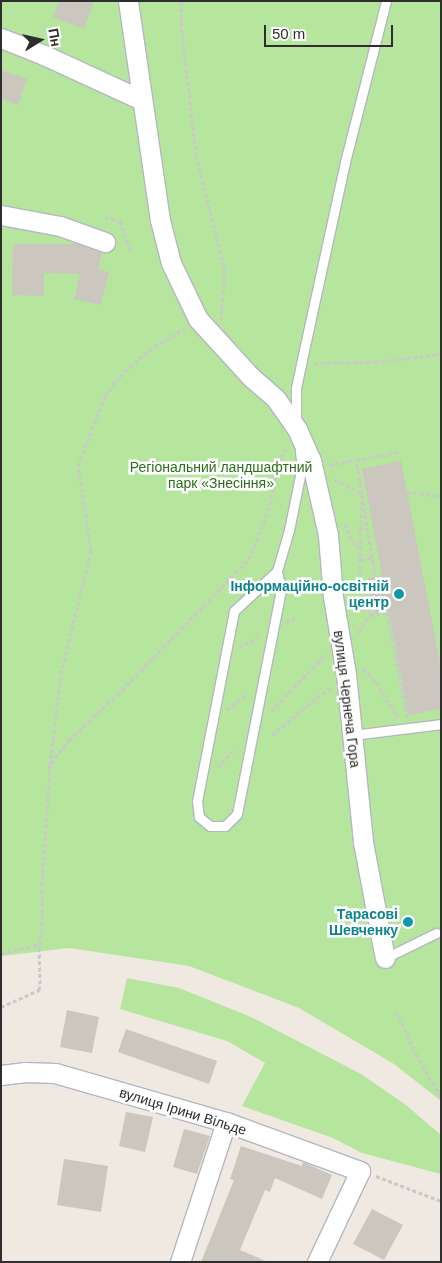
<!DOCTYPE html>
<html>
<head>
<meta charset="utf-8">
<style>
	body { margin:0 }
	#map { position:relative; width:442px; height:1263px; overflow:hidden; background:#efe9e1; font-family:Helvetica,sans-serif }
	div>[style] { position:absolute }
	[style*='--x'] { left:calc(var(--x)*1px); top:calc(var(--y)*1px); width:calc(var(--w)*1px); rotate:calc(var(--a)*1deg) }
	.green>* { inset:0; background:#b6e59e }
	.building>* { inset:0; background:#cbc7bf }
	.path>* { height:3px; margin-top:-1.5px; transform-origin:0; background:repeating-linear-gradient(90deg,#c9c9c9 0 4px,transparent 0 6.5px) }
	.roads { filter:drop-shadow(1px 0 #b4b7c1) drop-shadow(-1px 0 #b4b7c1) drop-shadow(0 1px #b4b7c1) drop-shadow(0 -1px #b4b7c1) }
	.lane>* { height:9px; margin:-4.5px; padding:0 4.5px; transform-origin:4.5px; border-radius:4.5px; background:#fff }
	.street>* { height:19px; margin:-9.5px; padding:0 9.5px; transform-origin:9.5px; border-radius:9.5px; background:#fff }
	.dots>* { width:14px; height:14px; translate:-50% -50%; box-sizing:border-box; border:2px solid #fff; border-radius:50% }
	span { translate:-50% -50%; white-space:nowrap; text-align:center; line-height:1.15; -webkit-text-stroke:5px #fff; paint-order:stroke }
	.park-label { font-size:14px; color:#2c6e1b }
	.culture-label { font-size:14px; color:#0d838f; font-weight:700 }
	.right { translate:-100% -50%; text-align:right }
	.street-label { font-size:14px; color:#2e2e2e }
	.frame { position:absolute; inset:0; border:2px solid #2e2e2e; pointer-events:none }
	.north { position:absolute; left:15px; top:15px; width:50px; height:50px; -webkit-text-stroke:4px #fff; paint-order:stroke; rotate:80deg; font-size:14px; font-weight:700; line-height:20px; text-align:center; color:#2e2e2e }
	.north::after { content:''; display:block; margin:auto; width:18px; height:22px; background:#2e2e2e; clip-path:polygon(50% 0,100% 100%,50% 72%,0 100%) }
	.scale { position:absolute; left:264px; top:25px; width:129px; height:22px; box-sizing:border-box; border:2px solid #2e2e2e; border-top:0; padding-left:6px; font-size:15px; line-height:18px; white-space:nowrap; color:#2e2e2e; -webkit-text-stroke:4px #fff; paint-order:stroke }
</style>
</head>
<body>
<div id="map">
	<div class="green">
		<div style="clip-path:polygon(1px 1px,441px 1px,441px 1101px,394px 1064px,299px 1008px,189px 966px,69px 948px,1px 956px)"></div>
		<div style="clip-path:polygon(127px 978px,179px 988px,251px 1017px,361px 1074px,406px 1105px,441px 1135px,441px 1174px,362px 1153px,333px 1138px,242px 1106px,265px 1063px,227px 1041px,120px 1009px)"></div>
	</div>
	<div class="building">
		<div style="clip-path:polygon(59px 1px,94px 1px,84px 29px,53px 17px)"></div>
		<div style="clip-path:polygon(1px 70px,27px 79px,18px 105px,1px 99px)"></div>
		<div style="clip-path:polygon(13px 244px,77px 244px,102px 253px,98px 269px,109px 272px,101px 305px,74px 299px,80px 274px,44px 273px,44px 296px,12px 295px)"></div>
		<div style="clip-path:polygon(401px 461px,441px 668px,441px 709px,408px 715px,389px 611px,374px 613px,368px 578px,382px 576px,362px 469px)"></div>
		<div style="clip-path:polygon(67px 1010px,99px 1017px,92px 1053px,60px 1047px)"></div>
		<div style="clip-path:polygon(126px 1029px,217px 1061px,209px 1084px,118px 1052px)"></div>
		<div style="clip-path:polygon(126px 1112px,153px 1117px,145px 1152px,119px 1146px)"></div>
		<div style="clip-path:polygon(184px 1129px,210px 1136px,197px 1174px,173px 1167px)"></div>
		<div style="clip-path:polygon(241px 1146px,302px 1166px,303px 1162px,332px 1175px,322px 1199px,275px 1178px,270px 1192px,265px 1190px,240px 1250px,268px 1262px,201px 1262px,234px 1180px,230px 1179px)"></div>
		<div style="clip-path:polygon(64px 1159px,108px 1166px,101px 1212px,57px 1205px)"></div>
		<div style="clip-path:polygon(372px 1209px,403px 1225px,384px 1260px,353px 1244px)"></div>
	</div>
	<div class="path">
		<div style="--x:181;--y:1;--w:22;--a:90"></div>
		<div style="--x:181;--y:23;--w:133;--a:83.5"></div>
		<div style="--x:196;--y:155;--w:120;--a:76"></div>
		<div style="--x:225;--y:271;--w:48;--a:94.8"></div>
		<div style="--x:105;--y:217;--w:16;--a:15"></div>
		<div style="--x:120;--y:221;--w:31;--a:71"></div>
		<div style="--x:314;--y:363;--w:60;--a:-1"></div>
		<div style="--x:374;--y:362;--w:67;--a:-6.8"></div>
		<div style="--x:329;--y:465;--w:27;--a:-10"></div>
		<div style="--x:334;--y:479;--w:32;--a:28"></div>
		<div style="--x:362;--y:494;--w:90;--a:91.9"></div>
		<div style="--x:359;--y:584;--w:12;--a:55"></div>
		<div style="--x:366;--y:594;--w:21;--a:79"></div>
		<div style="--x:370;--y:615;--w:17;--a:-10"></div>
		<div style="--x:387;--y:612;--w:107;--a:79.2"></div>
		<div style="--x:407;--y:492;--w:34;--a:7"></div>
		<div style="--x:362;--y:493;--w:34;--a:-100"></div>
		<div style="--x:356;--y:460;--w:44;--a:-10.5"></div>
		<div style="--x:363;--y:502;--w:74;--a:80.7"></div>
		<div style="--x:345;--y:524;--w:19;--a:69"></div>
		<div style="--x:352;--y:542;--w:10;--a:37"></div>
		<div style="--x:361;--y:560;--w:11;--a:-10"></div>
		<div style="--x:303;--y:582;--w:15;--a:28"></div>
		<div style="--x:348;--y:586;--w:11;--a:-10"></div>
		<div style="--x:351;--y:604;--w:21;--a:23"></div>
		<div style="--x:286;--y:623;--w:12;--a:-31"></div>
		<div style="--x:358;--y:633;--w:22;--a:-56"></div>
		<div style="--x:239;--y:647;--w:21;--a:-28"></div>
		<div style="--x:363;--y:669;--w:18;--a:45"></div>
		<div style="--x:376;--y:682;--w:37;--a:59"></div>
		<div style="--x:395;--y:714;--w:5;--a:22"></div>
		<div style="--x:227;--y:710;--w:26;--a:-40"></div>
		<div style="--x:271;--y:711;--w:79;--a:-46"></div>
		<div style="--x:272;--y:735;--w:75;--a:-39.6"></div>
		<div style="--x:51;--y:763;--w:29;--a:-52"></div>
		<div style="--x:69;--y:740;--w:73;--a:-43.3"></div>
		<div style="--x:122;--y:690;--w:182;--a:-45.9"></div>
		<div style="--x:249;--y:559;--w:52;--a:-68.4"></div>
		<div style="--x:268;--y:511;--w:56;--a:-76.5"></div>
		<div style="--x:281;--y:457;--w:9;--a:-58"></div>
		<div style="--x:217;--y:767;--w:27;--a:-45"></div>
		<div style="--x:1;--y:953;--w:39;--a:-13"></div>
		<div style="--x:1;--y:1007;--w:42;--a:-24.1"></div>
		<div style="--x:39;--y:990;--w:6;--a:-81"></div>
		<div style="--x:40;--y:984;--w:40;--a:-91.4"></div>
		<div style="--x:39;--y:944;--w:12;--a:-76"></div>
		<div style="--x:42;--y:932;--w:46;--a:-90"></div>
		<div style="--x:42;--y:886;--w:121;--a:-86.2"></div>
		<div style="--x:50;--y:765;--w:92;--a:-83.1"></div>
		<div style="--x:61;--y:674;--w:128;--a:-76.4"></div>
		<div style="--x:91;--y:550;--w:85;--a:-98.8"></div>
		<div style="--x:78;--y:466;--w:75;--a:-68.9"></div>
		<div style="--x:105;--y:396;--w:19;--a:-54"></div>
		<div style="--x:116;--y:381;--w:39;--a:-44"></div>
		<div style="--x:144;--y:354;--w:49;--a:-32.4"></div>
		<div style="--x:396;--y:1011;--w:47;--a:65.1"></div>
		<div style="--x:416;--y:1054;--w:50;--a:59.8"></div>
		<div style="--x:376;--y:1176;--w:70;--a:21"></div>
	</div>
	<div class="roads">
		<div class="lane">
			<div style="--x:296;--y:421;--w:33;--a:-90"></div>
			<div style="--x:296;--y:388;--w:25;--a:-78"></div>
			<div style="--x:301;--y:364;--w:207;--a:-77.7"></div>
			<div style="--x:345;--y:162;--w:166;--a:-75.7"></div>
			<div style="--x:277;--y:571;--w:59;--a:137.1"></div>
			<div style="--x:234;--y:611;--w:194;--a:101"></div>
			<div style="--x:197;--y:801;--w:16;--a:83"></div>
			<div style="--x:199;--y:817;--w:14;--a:39"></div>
			<div style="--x:210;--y:826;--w:15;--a:0"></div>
			<div style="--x:225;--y:826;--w:17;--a:-45"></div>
			<div style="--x:237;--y:814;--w:229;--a:-78.9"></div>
			<div style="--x:281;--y:589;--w:18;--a:-103"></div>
			<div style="--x:277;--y:571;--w:43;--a:-73.7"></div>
			<div style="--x:289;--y:530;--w:65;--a:-78.5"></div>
			<div style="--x:302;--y:466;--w:15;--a:-98"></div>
			<div style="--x:353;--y:735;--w:89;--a:-7.1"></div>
			<div style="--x:385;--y:958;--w:57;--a:-26.1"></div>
		</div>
		<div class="street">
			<div style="--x:128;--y:1;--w:221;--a:81.7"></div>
			<div style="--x:160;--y:220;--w:44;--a:75.7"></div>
			<div style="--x:171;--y:263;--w:62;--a:64.3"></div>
			<div style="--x:198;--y:319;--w:79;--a:47.6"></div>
			<div style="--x:251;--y:377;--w:33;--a:41"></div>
			<div style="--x:276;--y:399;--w:37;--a:55"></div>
			<div style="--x:297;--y:429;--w:34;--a:66"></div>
			<div style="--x:311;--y:460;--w:77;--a:77.2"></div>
			<div style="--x:328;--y:535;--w:62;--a:85.4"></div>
			<div style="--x:333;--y:597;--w:78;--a:80.4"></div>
			<div style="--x:346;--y:674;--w:169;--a:84.2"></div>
			<div style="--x:363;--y:842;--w:118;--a:79.3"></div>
			<div style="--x:1;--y:38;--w:46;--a:21.6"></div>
			<div style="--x:44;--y:55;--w:108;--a:24.7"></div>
			<div style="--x:1;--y:215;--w:60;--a:10.6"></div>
			<div style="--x:60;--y:226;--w:48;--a:19.6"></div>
			<div style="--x:1;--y:1075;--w:23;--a:-7"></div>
			<div style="--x:24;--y:1072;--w:31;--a:2"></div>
			<div style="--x:55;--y:1073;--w:178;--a:16"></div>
			<div style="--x:226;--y:1122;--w:143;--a:20.1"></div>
			<div style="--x:360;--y:1171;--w:101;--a:115.3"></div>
			<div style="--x:180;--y:1262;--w:147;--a:-71.8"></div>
		</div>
	</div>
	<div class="dots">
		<div style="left:399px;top:594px;background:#0f9aa8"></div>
		<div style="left:408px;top:922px;background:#0f9aa8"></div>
	</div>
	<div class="park-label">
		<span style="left:221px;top:475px">Регіональний ландшафтний<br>парк «Знесіння»</span>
	</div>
	<div class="culture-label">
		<span class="right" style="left:389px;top:594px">Інформаційно-освітній<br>центр</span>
		<span class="right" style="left:398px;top:922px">Тарасові<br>Шевченку</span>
	</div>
	<div class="street-label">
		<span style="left:347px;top:699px;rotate:83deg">вулиця Чернеча Гора</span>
		<span style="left:183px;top:1111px;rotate:17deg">вулиця Ірини Вільде</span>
	</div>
	<div class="frame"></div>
	<div class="north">Пн</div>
	<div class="scale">50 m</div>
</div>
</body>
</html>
